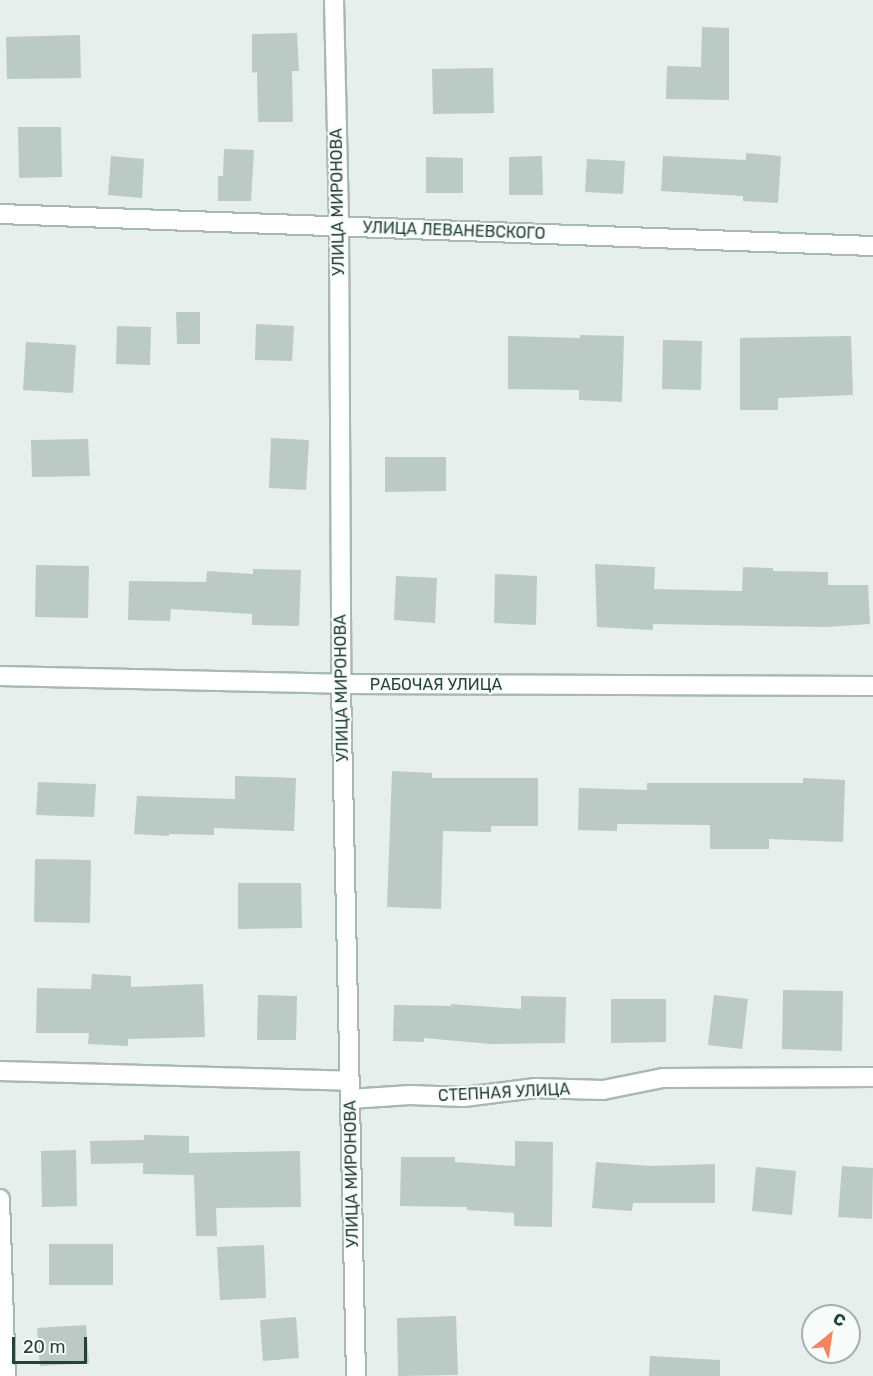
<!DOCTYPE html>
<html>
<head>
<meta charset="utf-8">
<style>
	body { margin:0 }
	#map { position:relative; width:873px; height:1376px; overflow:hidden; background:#e6efeb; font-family:Rubik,sans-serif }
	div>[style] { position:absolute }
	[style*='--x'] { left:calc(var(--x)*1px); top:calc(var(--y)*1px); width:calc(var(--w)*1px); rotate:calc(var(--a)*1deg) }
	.building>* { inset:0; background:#bbcac4 }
	.roads { filter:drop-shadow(2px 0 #a8b8b2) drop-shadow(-2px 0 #a8b8b2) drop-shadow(0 2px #a8b8b2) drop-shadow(0 -2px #a8b8b2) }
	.minor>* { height:18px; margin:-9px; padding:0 9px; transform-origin:9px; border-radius:9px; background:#fff }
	span { translate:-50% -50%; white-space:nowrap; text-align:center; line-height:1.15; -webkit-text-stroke:4.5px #f7fbf9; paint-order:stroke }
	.street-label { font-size:16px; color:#24423a }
	.north { position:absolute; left:801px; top:1304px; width:60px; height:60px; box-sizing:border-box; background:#f7fbf9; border:2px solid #a3b1ad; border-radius:50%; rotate:30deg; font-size:16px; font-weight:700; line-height:24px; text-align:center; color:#24423a }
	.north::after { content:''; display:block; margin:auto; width:21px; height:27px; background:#f4845f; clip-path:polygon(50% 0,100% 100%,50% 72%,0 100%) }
	.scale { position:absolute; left:12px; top:1337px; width:75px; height:27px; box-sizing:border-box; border:3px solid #24423a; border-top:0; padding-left:8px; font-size:18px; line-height:21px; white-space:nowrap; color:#24423a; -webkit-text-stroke:4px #f7fbf9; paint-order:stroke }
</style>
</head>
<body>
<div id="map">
	<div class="building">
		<div style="clip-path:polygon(702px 27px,729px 28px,729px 100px,666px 99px,667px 66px,701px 67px)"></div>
		<div style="clip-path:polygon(297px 33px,299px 71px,292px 71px,293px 122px,258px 122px,257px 72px,252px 73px,252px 34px)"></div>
		<div style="clip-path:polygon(80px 35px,81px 78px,7px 79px,6px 37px)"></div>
		<div style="clip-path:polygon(493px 68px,494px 113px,433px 114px,432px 69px)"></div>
		<div style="clip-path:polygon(18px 127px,61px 127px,62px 177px,19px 178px)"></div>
		<div style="clip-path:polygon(224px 149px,254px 150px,251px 201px,218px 201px,218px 176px,223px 176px)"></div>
		<div style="clip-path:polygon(746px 153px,781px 156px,778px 203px,743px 201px,743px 196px,661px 191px,663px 156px,746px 160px)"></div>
		<div style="clip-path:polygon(111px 156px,144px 159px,142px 198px,108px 195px)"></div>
		<div style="clip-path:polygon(542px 156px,543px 195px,509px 195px,509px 157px)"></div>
		<div style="clip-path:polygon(426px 157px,463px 158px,463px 193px,426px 193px)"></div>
		<div style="clip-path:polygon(587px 159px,625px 161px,623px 194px,585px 192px)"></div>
		<div style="clip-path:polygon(176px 312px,200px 312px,200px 344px,177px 344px)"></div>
		<div style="clip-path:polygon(256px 324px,294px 326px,292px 361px,255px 360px)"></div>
		<div style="clip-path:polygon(117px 326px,151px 327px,150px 365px,116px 364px)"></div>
		<div style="clip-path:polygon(580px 335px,624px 336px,622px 402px,579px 400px,579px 390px,508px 389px,508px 336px,580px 338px)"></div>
		<div style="clip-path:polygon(851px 336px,853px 395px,778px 398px,778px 410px,740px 410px,740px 338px)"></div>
		<div style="clip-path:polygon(663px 340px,702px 341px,701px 390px,662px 389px)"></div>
		<div style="clip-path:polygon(26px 342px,76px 345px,73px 393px,23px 390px)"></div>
		<div style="clip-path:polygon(271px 438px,309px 440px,306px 490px,269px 488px)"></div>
		<div style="clip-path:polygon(88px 439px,90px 476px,32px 477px,31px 440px)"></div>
		<div style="clip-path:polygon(385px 457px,446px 457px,446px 491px,385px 492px)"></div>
		<div style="clip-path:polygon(595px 564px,655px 567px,654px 589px,742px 591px,743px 567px,773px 568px,773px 571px,828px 572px,828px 585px,868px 585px,870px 624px,827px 627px,653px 624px,653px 630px,597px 627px)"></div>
		<div style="clip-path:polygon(36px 565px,89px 566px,88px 618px,35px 617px)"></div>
		<div style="clip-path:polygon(253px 569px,301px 570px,299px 626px,252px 625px,252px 614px,171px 609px,170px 621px,128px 620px,129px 581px,206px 582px,207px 571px,253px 574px)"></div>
		<div style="clip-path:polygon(495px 574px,537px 576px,536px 625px,494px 623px)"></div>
		<div style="clip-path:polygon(396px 576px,437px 578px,435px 623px,394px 620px)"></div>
		<div style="clip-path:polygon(392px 771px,432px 773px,432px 778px,538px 778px,538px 826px,491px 826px,491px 832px,443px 831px,441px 909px,387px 907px)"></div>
		<div style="clip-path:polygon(235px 776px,296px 778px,294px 831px,214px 828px,214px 835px,169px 834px,169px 836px,134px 834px,137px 796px,235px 799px)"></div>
		<div style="clip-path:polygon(803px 778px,845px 780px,843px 842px,769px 839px,769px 849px,710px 849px,710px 825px,617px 824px,617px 831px,578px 830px,579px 788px,647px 790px,647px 783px,803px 783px)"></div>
		<div style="clip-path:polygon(38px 782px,96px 784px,94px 817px,36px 815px)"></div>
		<div style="clip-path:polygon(35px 859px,91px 860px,90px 923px,34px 922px)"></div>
		<div style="clip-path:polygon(238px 883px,301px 883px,302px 928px,238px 929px)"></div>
		<div style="clip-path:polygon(92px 974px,131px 976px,131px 987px,203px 984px,205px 1037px,128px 1039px,128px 1046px,88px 1044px,89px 1033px,36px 1033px,37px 988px,91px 989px)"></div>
		<div style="clip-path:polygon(783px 990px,843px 991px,842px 1051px,782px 1049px)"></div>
		<div style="clip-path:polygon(258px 995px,297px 996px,296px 1040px,257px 1040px)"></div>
		<div style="clip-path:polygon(714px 995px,748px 999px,742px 1049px,708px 1045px)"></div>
		<div style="clip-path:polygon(521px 996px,566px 997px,565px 1043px,491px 1044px,424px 1038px,424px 1042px,393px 1041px,394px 1005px,451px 1006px,451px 1004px,521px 1009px)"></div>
		<div style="clip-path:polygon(611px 999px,666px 999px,666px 1042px,611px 1043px)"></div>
		<div style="clip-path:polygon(144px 1135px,189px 1136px,189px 1153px,300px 1151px,301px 1207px,216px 1208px,217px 1236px,196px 1236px,194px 1175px,143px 1174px,143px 1163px,91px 1164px,90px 1141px,144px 1140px)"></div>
		<div style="clip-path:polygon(515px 1141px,553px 1142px,552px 1227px,514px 1226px,514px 1213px,467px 1210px,467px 1207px,400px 1206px,401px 1157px,455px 1157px,455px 1162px,515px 1166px)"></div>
		<div style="clip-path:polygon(76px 1150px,77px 1206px,42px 1207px,41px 1151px)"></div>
		<div style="clip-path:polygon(596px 1162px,651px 1166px,715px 1164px,715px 1203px,633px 1203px,632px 1211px,592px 1208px)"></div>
		<div style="clip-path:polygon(842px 1166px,873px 1168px,872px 1219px,838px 1217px)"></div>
		<div style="clip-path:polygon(756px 1167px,796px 1171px,792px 1215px,752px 1211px)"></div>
		<div style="clip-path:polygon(49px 1244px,113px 1244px,113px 1285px,49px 1285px)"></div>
		<div style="clip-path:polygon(264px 1245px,266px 1298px,220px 1300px,217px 1247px)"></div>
		<div style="clip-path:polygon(456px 1316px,458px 1375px,398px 1376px,397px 1318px)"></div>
		<div style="clip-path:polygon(296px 1317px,299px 1358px,263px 1361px,260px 1320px)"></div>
		<div style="clip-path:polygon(86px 1325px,89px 1363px,40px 1366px,37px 1328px)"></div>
		<div style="clip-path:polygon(650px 1356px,720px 1360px,720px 1376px,649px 1376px)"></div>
	</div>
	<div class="roads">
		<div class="minor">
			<div style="--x:334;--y:0;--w:227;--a:88.7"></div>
			<div style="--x:339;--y:227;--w:457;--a:89.7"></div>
			<div style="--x:341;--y:684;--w:692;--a:88.76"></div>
			<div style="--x:0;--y:214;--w:874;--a:2.1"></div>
			<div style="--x:0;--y:676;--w:341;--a:1.3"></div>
			<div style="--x:341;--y:684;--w:532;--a:0.22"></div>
			<div style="--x:0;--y:1071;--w:350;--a:1.6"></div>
			<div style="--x:350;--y:1099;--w:60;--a:-3.8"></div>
			<div style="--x:410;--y:1095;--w:54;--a:2.1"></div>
			<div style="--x:464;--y:1097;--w:72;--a:-7.2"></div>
			<div style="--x:535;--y:1088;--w:68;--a:1.7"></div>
			<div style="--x:603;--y:1090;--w:61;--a:-11.3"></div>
			<div style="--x:663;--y:1078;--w:210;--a:-0.3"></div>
			<div style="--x:0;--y:1199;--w:177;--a:88.1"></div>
		</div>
	</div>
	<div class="street-label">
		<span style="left:338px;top:202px;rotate:-91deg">УЛИЦА МИРОНОВА</span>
		<span style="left:454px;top:231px;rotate:2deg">УЛИЦА ЛЕВАНЕВСКОГО</span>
		<span style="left:436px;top:685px">РАБОЧАЯ УЛИЦА</span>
		<span style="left:342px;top:688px;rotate:-91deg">УЛИЦА МИРОНОВА</span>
		<span style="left:504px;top:1093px;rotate:-3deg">СТЕПНАЯ УЛИЦА</span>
		<span style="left:352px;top:1174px;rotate:-91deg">УЛИЦА МИРОНОВА</span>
	</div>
	<div class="north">С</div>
	<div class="scale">20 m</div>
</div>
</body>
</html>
